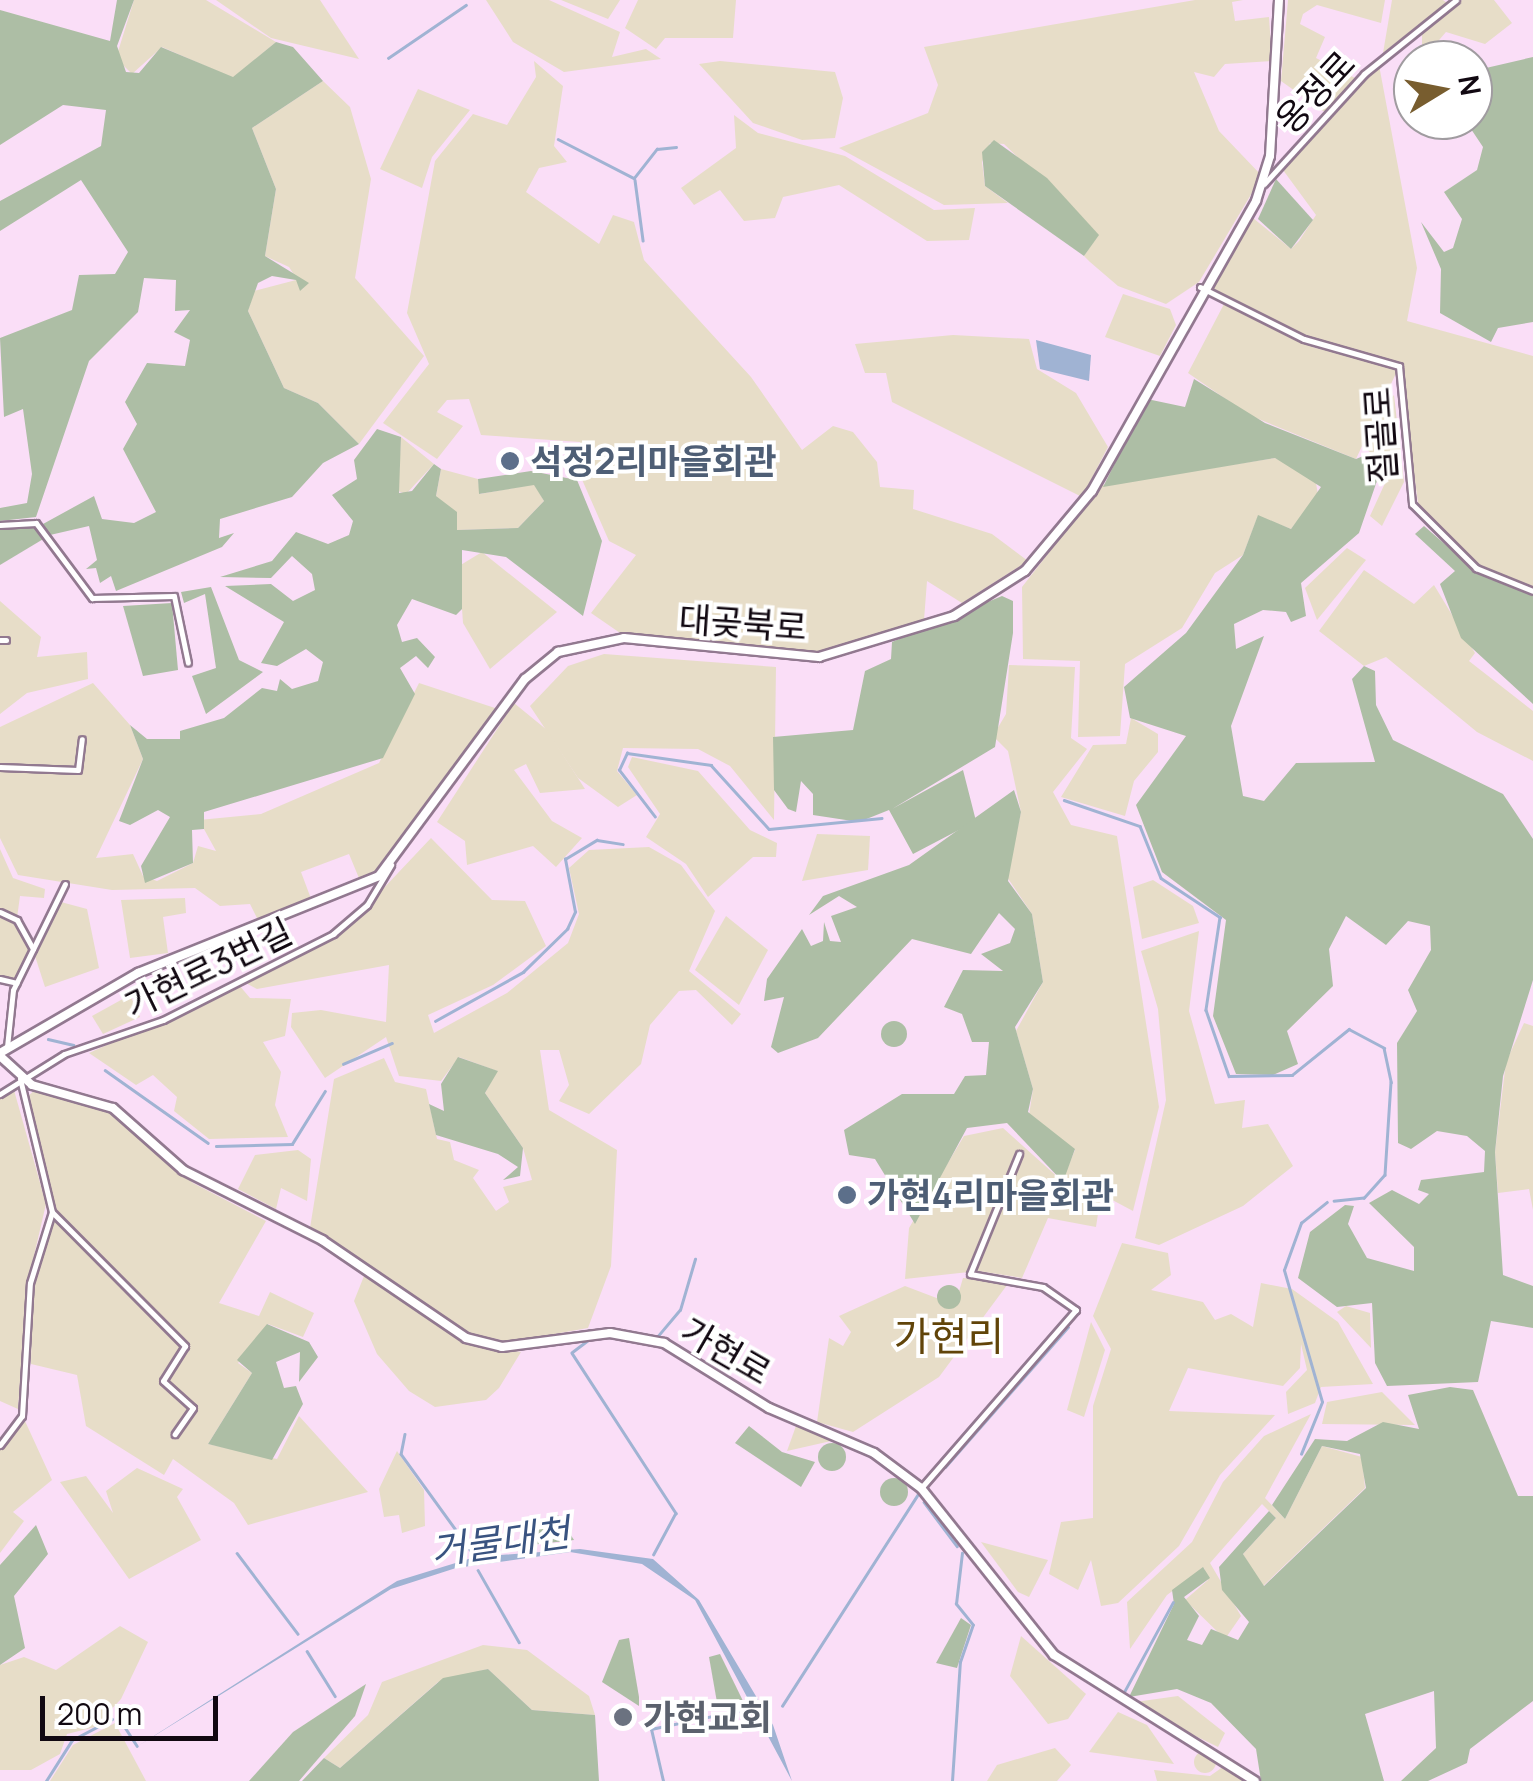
<!DOCTYPE html>
<html>
<head>
<meta charset="utf-8">
<style>
	body { margin:0 }
	#map { position:relative; width:1533px; height:1781px; overflow:hidden; background:#fadef7; font-family:Manrope,"Noto Sans KR",sans-serif }
	div>[style] { position:absolute }
	[style*='--x'] { left:calc(var(--x)*1px); top:calc(var(--y)*1px); width:calc(var(--w)*1px); rotate:calc(var(--a)*1deg) }
	.industrial>* { inset:0; background:#e7ddc8 }
	.round { border-radius:50% }
	.green>* { inset:0; background:#adbea5 }
	.water>* { inset:0; background:#a0b3d3 }
	.stream>* { height:2.5px; margin:-1.25px; padding:0 1.25px; transform-origin:1.25px; border-radius:1.25px; background:#a0b3d3 }
	.roads { filter:drop-shadow(2px 0 #927990) drop-shadow(-2px 0 #927990) drop-shadow(0 2px #927990) drop-shadow(0 -2px #927990) }
	.street>* { height:5px; margin:-2.5px; padding:0 2.5px; transform-origin:2.5px; border-radius:2.5px; background:#fff }
	.secondary>* { height:8px; margin:-4px; padding:0 4px; transform-origin:4px; border-radius:4px; background:#fff }
	.dots>* { width:28px; height:28px; translate:-50% -50%; box-sizing:border-box; border:5px solid #fff; border-radius:50% }
	span { translate:-50% -50%; white-space:nowrap; text-align:center; line-height:1.15; -webkit-text-stroke:8px #fff; paint-order:stroke }
	.street-label { font-size:35px; color:#110811 }
	.service-label { font-size:35px; color:#4e5e75; font-weight:700 }
	.left { translate:0 -50%; text-align:left }
	.worship-label { font-size:35px; color:#5b616d; font-weight:700 }
	.water-label { font-size:38px; color:#395380; font-style:italic }
	.quarter-label { font-size:40px; color:#614409 }
	.north { position:absolute; left:1393px; top:40px; width:100px; height:100px; box-sizing:border-box; background:#fff; border:2px solid #a09ca0; border-radius:50%; rotate:80deg; font-size:28px; font-weight:700; line-height:40px; text-align:center; color:#110811 }
	.north::after { content:''; display:block; margin:auto; width:35px; height:45px; background:#785d2f; clip-path:polygon(50% 0,100% 100%,50% 72%,0 100%) }
	.scale { position:absolute; left:40px; top:1696px; width:178px; height:45px; box-sizing:border-box; border:5px solid #110811; border-top:0; padding-left:12px; font-size:30px; line-height:35px; white-space:nowrap; color:#110811; -webkit-text-stroke:8px #fff; paint-order:stroke }
</style>
</head>
<body>
<div id="map">
	<div class="industrial">
		<div style="clip-path:polygon(134px 0,206px 0,276px 42px,233px 78px,162px 47px,132px 74px,116px 58px)"></div>
		<div style="clip-path:polygon(216px 0,320px 0,359px 59px,271px 38px)"></div>
		<div style="clip-path:polygon(486px 0,549px 0,620px 32px,612px 57px,646px 49px,661px 59px,564px 72px,513px 42px)"></div>
		<div style="clip-path:polygon(561px 0,620px 0,608px 19px)"></div>
		<div style="clip-path:polygon(638px 0,736px 0,733px 38px,665px 38px,656px 49px,625px 28px)"></div>
		<div style="clip-path:polygon(1195px 0,1243px 0,1232px 2px,1235px 21px,1269px 17px,1272px 61px,1225px 64px,1214px 77px,1194px 72px,1219px 131px,1262px 176px,1199px 282px,1166px 304px,1118px 286px,1090px 262px,1084px 256px,1098px 235px,1004px 144px,990px 143px,982px 162px,985px 186px,1008px 203px,944px 205px,839px 148px,928px 113px,938px 85px,924px 47px)"></div>
		<div style="clip-path:polygon(1288px 0,1385px 0,1381px 23px,1317px 5px,1303px 14px,1300px 24px,1325px 37px,1316px 58px,1355px 78px,1326px 113px,1281px 81px)"></div>
		<div style="clip-path:polygon(1392px 0,1443px 0,1447px 3px,1383px 53px)"></div>
		<div style="clip-path:polygon(1462px 0,1494px 0,1512px 23px,1485px 44px,1446px 32px,1422px 60px,1422px 31px)"></div>
		<div style="clip-path:polygon(534px 61px,563px 86px,554px 146px,567px 162px,539px 168px,526px 192px,599px 244px,613px 215px,634px 222px,644px 260px,751px 377px,802px 450px,833px 426px,853px 432px,877px 462px,880px 487px,914px 490px,913px 509px,992px 534px,1028px 561px,962px 603px,927px 581px,924px 620px,802px 656px,623px 635px,591px 613px,636px 555px,609px 541px,580px 475px,580px 442px,481px 435px,469px 399px,447px 400px,437px 412px,463px 426px,437px 459px,383px 423px,429px 364px,407px 313px,435px 161px,473px 114px,507px 125px,536px 77px)"></div>
		<div style="clip-path:polygon(720px 61px,835px 72px,843px 98px,835px 138px,802px 140px,753px 123px,699px 64px)"></div>
		<div style="clip-path:polygon(1379px 65px,1417px 268px,1407px 321px,1533px 356px,1533px 587px,1482px 568px,1419px 510px,1399px 362px,1306px 338px,1208px 286px,1253px 218px,1291px 249px,1299px 241px,1316px 215px,1283px 170px)"></div>
		<div style="clip-path:polygon(323px 81px,350px 107px,371px 179px,355px 278px,424px 356px,359px 444px,318px 403px,284px 388px,248px 311px,254px 291px,296px 280px,304px 290px,289px 267px,265px 256px,276px 189px,252px 128px)"></div>
		<div style="clip-path:polygon(418px 89px,470px 110px,432px 157px,422px 188px,380px 169px)"></div>
		<div style="clip-path:polygon(734px 115px,758px 133px,845px 156px,934px 210px,975px 208px,969px 240px,927px 241px,839px 185px,783px 197px,775px 218px,744px 221px,720px 190px,694px 205px,681px 188px,736px 148px)"></div>
		<div style="clip-path:polygon(1123px 294px,1170px 309px,1176px 325px,1160px 356px,1105px 337px)"></div>
		<div style="clip-path:polygon(1224px 304px,1315px 348px,1363px 353px,1398px 369px,1356px 459px,1249px 415px,1188px 373px)"></div>
		<div style="clip-path:polygon(953px 335px,1029px 339px,1037px 369px,1076px 393px,1108px 447px,1082px 497px,892px 402px,886px 373px,865px 373px,855px 344px)"></div>
		<div style="clip-path:polygon(1394px 395px,1404px 482px,1382px 526px,1370px 516px,1391px 470px,1365px 448px,1372px 418px)"></div>
		<div style="clip-path:polygon(401px 437px,434px 464px,406px 494px,398px 491px)"></div>
		<div style="clip-path:polygon(1275px 458px,1315px 477px,1318px 495px,1291px 529px,1258px 516px,1243px 555px,1215px 573px,1182px 628px,1125px 664px,1120px 736px,1078px 737px,1080px 661px,1023px 659px,1022px 587px,1102px 485px)"></div>
		<div style="clip-path:polygon(441px 469px,478px 479px,480px 494px,535px 484px,544px 501px,518px 528px,457px 530px,436px 496px)"></div>
		<div style="clip-path:polygon(1347px 548px,1366px 560px,1317px 620px,1305px 588px)"></div>
		<div style="clip-path:polygon(482px 552px,557px 612px,490px 669px,463px 623px,459px 566px)"></div>
		<div style="clip-path:polygon(1364px 570px,1414px 604px,1434px 585px,1475px 653px,1469px 661px,1533px 711px,1533px 761px,1477px 732px,1386px 657px,1364px 666px,1319px 631px)"></div>
		<div style="clip-path:polygon(0 601px,41px 637px,37px 657px,87px 652px,88px 679px,27px 693px,0 714px)"></div>
		<div style="clip-path:polygon(604px 654px,776px 667px,774px 820px,730px 766px,698px 749px,623px 748px,617px 771px,637px 795px,618px 807px,578px 778px,530px 706px,568px 666px)"></div>
		<div style="clip-path:polygon(1009px 665px,1075px 667px,1071px 738px,1087px 749px,1053px 792px,1071px 825px,1117px 836px,1159px 1107px,1133px 1211px,1101px 1194px,1096px 1227px,1048px 1218px,1022px 1278px,978px 1271px,905px 1279px,909px 1228px,964px 1136px,1003px 1128px,1062px 1181px,1075px 1150px,1029px 1115px,1033px 1089px,1016px 1031px,1043px 982px,1032px 914px,1007px 877px,1021px 812px,1008px 751px,993px 736px,1006px 714px)"></div>
		<div style="clip-path:polygon(93px 683px,130px 725px,143px 759px,96px 858px,133px 854px,143px 876px,157px 881px,193px 863px,198px 846px,216px 851px,199px 820px,261px 814px,379px 763px,419px 683px,498px 709px,384px 865px,361px 883px,349px 854px,301px 872px,313px 904px,260px 924px,250px 904px,220px 906px,195px 888px,112px 890px,18px 875px,0 838px,0 727px)"></div>
		<div style="clip-path:polygon(514px 703px,547px 730px,585px 789px,540px 793px,526px 764px,514px 770px,552px 821px,582px 838px,556px 867px,533px 846px,467px 865px,465px 841px,437px 822px)"></div>
		<div style="clip-path:polygon(1131px 718px,1158px 734px,1158px 752px,1134px 781px,1125px 816px,1061px 797px,1093px 745px,1126px 744px)"></div>
		<div style="clip-path:polygon(632px 757px,698px 771px,750px 830px,777px 843px,776px 857px,753px 857px,708px 897px,686px 864px,646px 837px,660px 814px,628px 767px)"></div>
		<div style="clip-path:polygon(817px 834px,870px 836px,868px 870px,802px 881px)"></div>
		<div style="clip-path:polygon(431px 838px,492px 900px,525px 901px,546px 946px,493px 985px,428px 1015px,434px 1033px,507px 993px,568px 943px,579px 914px,569px 868px,589px 850px,649px 847px,681px 865px,715px 911px,689px 971px,741px 1014px,732px 1025px,696px 990px,679px 991px,650px 1025px,641px 1064px,589px 1114px,559px 1101px,569px 1085px,559px 1050px,540px 1050px,549px 1110px,617px 1150px,611px 1266px,588px 1328px,510px 1342px,468px 1333px,310px 1228px,334px 1079px,384px 1058px,395px 1082px,426px 1089px,437px 1139px,450px 1142px,454px 1160px,479px 1170px,473px 1178px,496px 1211px,509px 1202px,503px 1187px,532px 1180px,523px 1148px,485px 1093px,497px 1071px,459px 1057px,441px 1081px,399px 1076px,386px 1037px,325px 1078px,291px 1027px,292px 1013px,321px 1010px,386px 1022px,389px 965px,257px 989px,244px 982px,347px 927px)"></div>
		<div style="clip-path:polygon(0 849px,13px 878px,45px 889px,44px 898px,20px 896px,17px 918px,0 910px)"></div>
		<div style="clip-path:polygon(1153px 880px,1193px 906px,1199px 923px,1142px 939px,1133px 887px)"></div>
		<div style="clip-path:polygon(185px 898px,186px 913px,163px 917px,168px 953px,130px 958px,121px 900px)"></div>
		<div style="clip-path:polygon(61px 902px,87px 909px,99px 968px,45px 987px,34px 953px)"></div>
		<div style="clip-path:polygon(0 914px,19px 924px,31px 950px,17px 981px,0 977px)"></div>
		<div style="clip-path:polygon(726px 916px,768px 950px,739px 1005px,695px 970px)"></div>
		<div style="clip-path:polygon(1199px 931px,1189px 1011px,1215px 1104px,1245px 1100px,1242px 1128px,1268px 1124px,1293px 1166px,1243px 1206px,1159px 1245px,1135px 1238px,1166px 1100px,1158px 1009px,1141px 951px)"></div>
		<div style="clip-path:polygon(239px 985px,250px 998px,291px 999px,285px 1036px,263px 1042px,281px 1072px,275px 1105px,288px 1137px,209px 1139px,174px 1111px,177px 1097px,153px 1075px,136px 1085px,89px 1053px)"></div>
		<div style="clip-path:polygon(130px 995px,140px 1017px,103px 1034px,92px 1016px)"></div>
		<div style="clip-path:polygon(1524px 1023px,1533px 1026px,1533px 1210px,1529px 1189px,1498px 1193px,1495px 1152px,1506px 1062px)"></div>
		<div style="clip-path:polygon(12px 1083px,46px 1204px,27px 1286px,18px 1409px,0 1401px,0 1091px)"></div>
		<div style="clip-path:polygon(35px 1090px,113px 1113px,193px 1183px,266px 1221px,219px 1303px,259px 1316px,270px 1292px,314px 1313px,303px 1337px,268px 1324px,238px 1363px,252px 1373px,208px 1444px,277px 1459px,299px 1416px,368px 1492px,248px 1525px,234px 1503px,173px 1459px,164px 1475px,86px 1426px,77px 1375px,31px 1364px,32px 1289px,55px 1210px,27px 1097px)"></div>
		<div style="clip-path:polygon(298px 1150px,311px 1159px,307px 1201px,281px 1188px,276px 1209px,238px 1189px,255px 1155px)"></div>
		<div style="clip-path:polygon(1122px 1243px,1168px 1253px,1171px 1275px,1151px 1290px,1203px 1302px,1215px 1320px,1231px 1314px,1253px 1327px,1261px 1283px,1292px 1289px,1338px 1322px,1373px 1384px,1321px 1387px,1315px 1403px,1288px 1414px,1286px 1392px,1307px 1370px,1301px 1344px,1300px 1368px,1283px 1386px,1188px 1368px,1169px 1411px,1275px 1415px,1220px 1475px,1179px 1546px,1118px 1603px,1101px 1606px,1091px 1560px,1078px 1590px,1049px 1574px,1061px 1522px,1093px 1518px,1093px 1406px,1111px 1349px,1093px 1316px)"></div>
		<div style="clip-path:polygon(364px 1276px,462px 1342px,521px 1352px,499px 1388px,486px 1400px,435px 1407px,409px 1391px,377px 1354px,354px 1301px)"></div>
		<div style="clip-path:polygon(963px 1278px,1010px 1281px,939px 1377px,853px 1432px,817px 1422px,829px 1338px,843px 1346px,851px 1332px,839px 1316px,905px 1286px,955px 1305px)"></div>
		<div style="clip-path:polygon(1346px 1306px,1370px 1313px,1371px 1348px,1337px 1312px)"></div>
		<div style="clip-path:polygon(1091px 1322px,1105px 1350px,1084px 1417px,1067px 1410px)"></div>
		<div style="clip-path:polygon(1382px 1392px,1415px 1425px,1322px 1424px,1327px 1402px)"></div>
		<div style="clip-path:polygon(1311px 1414px,1265px 1498px,1285px 1519px,1322px 1446px,1362px 1457px,1365px 1488px,1262px 1587px,1243px 1554px,1276px 1518px,1262px 1504px,1210px 1563px,1241px 1616px,1225px 1639px,1185px 1600px,1208px 1580px,1204px 1568px,1167px 1595px,1130px 1649px,1127px 1602px,1192px 1542px,1223px 1482px,1264px 1436px)"></div>
		<div style="clip-path:polygon(25px 1421px,52px 1480px,13px 1512px,24px 1521px,0 1553px,0 1448px)"></div>
		<div style="clip-path:polygon(796px 1426px,828px 1438px,831px 1441px,787px 1451px)"></div>
		<div style="clip-path:polygon(397px 1451px,424px 1490px,425px 1526px,402px 1533px,399px 1515px,384px 1517px,379px 1489px)"></div>
		<div style="clip-path:polygon(137px 1468px,183px 1489px,177px 1497px,201px 1540px,129px 1579px,60px 1482px,86px 1476px,113px 1513px,106px 1491px)"></div>
		<div style="clip-path:polygon(981px 1542px,1048px 1560px,1029px 1597px,1018px 1592px)"></div>
		<div style="clip-path:polygon(120px 1626px,148px 1642px,121px 1699px,95px 1727px,67px 1734px,60px 1754px,31px 1770px,0 1770px,0 1665px,24px 1657px,56px 1670px)"></div>
		<div style="clip-path:polygon(1021px 1636px,1086px 1694px,1068px 1719px,1048px 1724px,1010px 1676px)"></div>
		<div style="clip-path:polygon(483px 1645px,527px 1650px,589px 1696px,595px 1715px,532px 1710px,488px 1669px,438px 1682px,340px 1768px,324px 1758px,368px 1715px,382px 1682px)"></div>
		<div style="clip-path:polygon(1178px 1696px,1225px 1733px,1218px 1747px,1128px 1703px)"></div>
		<div style="clip-path:polygon(1118px 1712px,1147px 1725px,1174px 1764px,1089px 1752px)"></div>
		<div style="clip-path:polygon(115px 1723px,146px 1781px,50px 1781px,73px 1745px)"></div>
		<div style="clip-path:polygon(1055px 1748px,1071px 1765px,1057px 1781px,987px 1781px,997px 1765px)"></div>
		<div class="round" style="left:1194px;top:1751px;width:22px;height:22px"></div>
		<div style="clip-path:polygon(1227px 1764px,1243px 1781px,1157px 1781px,1154px 1770px,1210px 1776px)"></div>
	</div>
	<div class="green">
		<div style="clip-path:polygon(117px 0,134px 0,117px 46px,126px 72px,139px 73px,161px 47px,233px 77px,276px 42px,293px 47px,323px 81px,252px 128px,276px 189px,265px 256px,309px 283px,300px 291px,296px 280px,272px 276px,258px 283px,248px 311px,284px 388px,318px 403px,359px 444px,323px 463px,292px 497px,220px 519px,219px 538px,234px 533px,222px 547px,116px 591px,111px 576px,100px 583px,96px 568px,86px 569px,97px 560px,89px 526px,50px 535px,43px 524px,94px 496px,102px 519px,134px 523px,156px 512px,123px 449px,137px 424px,125px 402px,147px 363px,185px 366px,190px 340px,174px 332px,190px 310px,175px 311px,176px 280px,144px 278px,138px 312px,89px 361px,36px 517px,0 521px,0 508px,27px 503px,32px 474px,23px 409px,4px 417px,0 338px,72px 310px,79px 275px,115px 274px,128px 252px,81px 180px,0 231px,0 201px,101px 146px,106px 110px,63px 105px,0 145px,0 10px,110px 41px)"></div>
		<div style="clip-path:polygon(1533px 57px,1533px 322px,1498px 328px,1491px 342px,1440px 313px,1441px 269px,1421px 222px,1444px 252px,1453px 248px,1462px 219px,1444px 192px,1477px 170px,1483px 147px,1465px 120px,1492px 95px,1473px 97px,1473px 71px)"></div>
		<div style="clip-path:polygon(994px 140px,1047px 178px,1099px 235px,1084px 256px,985px 186px,982px 152px)"></div>
		<div style="clip-path:polygon(1276px 179px,1313px 220px,1291px 249px,1258px 219px)"></div>
		<div style="clip-path:polygon(1194px 379px,1265px 423px,1356px 459px,1368px 454px,1379px 475px,1359px 533px,1301px 583px,1306px 616px,1291px 622px,1286px 612px,1263px 610px,1234px 624px,1236px 649px,1264px 636px,1231px 726px,1243px 796px,1264px 801px,1296px 763px,1375px 762px,1352px 679px,1364px 666px,1375px 671px,1376px 705px,1393px 740px,1503px 794px,1533px 839px,1533px 980px,1503px 1076px,1495px 1152px,1503px 1275px,1533px 1286px,1533px 1328px,1491px 1321px,1478px 1382px,1387px 1386px,1375px 1363px,1372px 1303px,1337px 1307px,1298px 1278px,1310px 1232px,1345px 1205px,1354px 1206px,1348px 1224px,1367px 1258px,1414px 1271px,1414px 1247px,1369px 1203px,1392px 1190px,1419px 1204px,1429px 1194px,1418px 1190px,1421px 1180px,1484px 1172px,1485px 1151px,1467px 1136px,1437px 1131px,1411px 1149px,1398px 1143px,1397px 1043px,1417px 1011px,1408px 990px,1431px 950px,1430px 926px,1408px 921px,1386px 945px,1346px 916px,1329px 949px,1333px 986px,1287px 1031px,1298px 1064px,1273px 1075px,1236px 1074px,1213px 1016px,1226px 920px,1162px 872px,1136px 805px,1186px 736px,1130px 718px,1124px 687px,1186px 633px,1243px 555px,1258px 515px,1291px 529px,1321px 487px,1275px 458px,1103px 487px,1147px 399px,1185px 407px)"></div>
		<div style="clip-path:polygon(377px 429px,401px 437px,399px 493px,412px 491px,434px 464px,441px 469px,436px 496px,457px 512px,457px 530px,518px 528px,544px 501px,534px 485px,479px 494px,478px 479px,531px 471px,577px 480px,602px 541px,583px 616px,506px 557px,462px 550px,462px 609px,456px 615px,412px 599px,397px 625px,402px 642px,417px 638px,435px 657px,428px 668px,416px 656px,400px 668px,415px 694px,383px 758px,204px 812px,204px 829px,192px 830px,193px 863px,145px 883px,141px 866px,170px 817px,158px 810px,130px 825px,119px 821px,143px 759px,130px 725px,147px 739px,180px 739px,180px 731px,224px 718px,262px 688px,277px 691px,280px 679px,292px 689px,318px 681px,323px 662px,306px 649px,277px 666px,261px 663px,284px 622px,225px 586px,271px 584px,293px 601px,315px 590px,312px 574px,292px 556px,271px 578px,220px 577px,272px 561px,296px 532px,328px 544px,349px 535px,353px 521px,332px 495px,357px 479px,354px 460px)"></div>
		<div style="clip-path:polygon(35px 524px,45px 538px,0 565px,0 528px)"></div>
		<div style="clip-path:polygon(1424px 526px,1477px 572px,1533px 594px,1533px 704px,1461px 638px,1440px 584px,1455px 571px,1415px 534px)"></div>
		<div style="clip-path:polygon(211px 587px,239px 660px,263px 672px,206px 714px,192px 676px,216px 668px,205px 594px,184px 603px,181px 592px)"></div>
		<div style="clip-path:polygon(1002px 596px,1013px 601px,1013px 633px,995px 747px,892px 809px,963px 770px,976px 821px,913px 854px,889px 810px,859px 822px,813px 815px,813px 794px,801px 781px,796px 812px,788px 809px,774px 790px,773px 737px,853px 730px,865px 671px,891px 659px,892px 642px)"></div>
		<div style="clip-path:polygon(172px 603px,178px 670px,143px 676px,123px 606px)"></div>
		<div style="clip-path:polygon(1014px 790px,1021px 812px,1008px 881px,1032px 914px,1043px 982px,1015px 1027px,1033px 1089px,1028px 1112px,1075px 1149px,1063px 1182px,1007px 1123px,967px 1128px,915px 1224px,875px 1159px,849px 1155px,844px 1130px,902px 1094px,954px 1094px,965px 1076px,986px 1075px,989px 1042px,972px 1042px,962px 1014px,944px 1007px,963px 970px,1003px 971px,981px 954px,1010px 943px,1015px 929px,999px 913px,971px 954px,912px 939px,818px 1038px,778px 1053px,771px 1047px,784px 997px,764px 1001px,767px 979px,802px 929px,811px 946px,823px 941px,824px 922px,830px 941px,841px 942px,831px 916px,857px 907px,839px 896px,809px 915px,823px 896px,909px 865px)"></div>
		<div class="round" style="left:881px;top:1021px;width:26px;height:26px"></div>
		<div style="clip-path:polygon(458px 1057px,498px 1071px,485px 1093px,523px 1148px,520px 1176px,503px 1180px,518px 1167px,498px 1154px,436px 1135px,429px 1104px,444px 1111px,441px 1084px)"></div>
		<div class="round" style="left:937px;top:1285px;width:24px;height:24px"></div>
		<div style="clip-path:polygon(267px 1324px,309px 1342px,318px 1357px,299px 1382px,300px 1352px,276px 1362px,284px 1388px,296px 1386px,303px 1404px,272px 1460px,208px 1444px,252px 1373px,237px 1360px)"></div>
		<div style="clip-path:polygon(1450px 1387px,1473px 1390px,1518px 1496px,1533px 1496px,1533px 1701px,1470px 1749px,1467px 1763px,1428px 1781px,1401px 1781px,1436px 1748px,1434px 1691px,1365px 1714px,1384px 1781px,1261px 1781px,1256px 1749px,1211px 1703px,1177px 1689px,1129px 1697px,1174px 1604px,1172px 1590px,1203px 1567px,1210px 1578px,1184px 1597px,1199px 1616px,1187px 1640px,1202px 1645px,1211px 1629px,1238px 1640px,1249px 1622px,1222px 1590px,1219px 1567px,1269px 1511px,1276px 1518px,1243px 1554px,1264px 1586px,1366px 1488px,1360px 1454px,1322px 1446px,1285px 1519px,1272px 1505px,1315px 1439px,1347px 1441px,1383px 1422px,1419px 1429px,1408px 1395px)"></div>
		<div style="clip-path:polygon(749px 1426px,782px 1452px,815px 1462px,801px 1487px,735px 1443px)"></div>
		<div class="round" style="left:818px;top:1443px;width:28px;height:28px"></div>
		<div class="round" style="left:880px;top:1478px;width:28px;height:28px"></div>
		<div style="clip-path:polygon(558px 1515px,574px 1540px,513px 1547px,513px 1545px)"></div>
		<div style="clip-path:polygon(36px 1525px,48px 1554px,14px 1596px,25px 1648px,0 1665px,0 1565px)"></div>
		<div style="clip-path:polygon(961px 1618px,971px 1625px,957px 1668px,936px 1663px)"></div>
		<div style="clip-path:polygon(629px 1638px,639px 1697px,639px 1706px,602px 1682px,619px 1640px)"></div>
		<div style="clip-path:polygon(720px 1654px,744px 1703px,741px 1707px,718px 1708px,709px 1657px)"></div>
		<div style="clip-path:polygon(488px 1669px,532px 1710px,595px 1715px,599px 1781px,302px 1781px,324px 1758px,340px 1768px,443px 1678px)"></div>
		<div style="clip-path:polygon(366px 1684px,355px 1716px,299px 1781px,249px 1781px,293px 1732px)"></div>
	</div>
	<div class="water">
		<div style="clip-path:polygon(1036px 340px,1091px 355px,1089px 381px,1040px 369px)"></div>
		<div style="clip-path:polygon(580px 1549px,653px 1559px,699px 1600px,773px 1725px,792px 1781px,695px 1600px,642px 1564px,570px 1552px,456px 1568px,391px 1589px,138px 1746px,397px 1581px,475px 1557px)"></div>
	</div>
	<div class="stream">
		<div style="--x:388;--y:58;--w:94;--a:-34.2"></div>
		<div style="--x:558;--y:139;--w:85;--a:27.2"></div>
		<div style="--x:634;--y:178;--w:37;--a:-52"></div>
		<div style="--x:657;--y:149;--w:19;--a:-6"></div>
		<div style="--x:635;--y:180;--w:61;--a:82.4"></div>
		<div style="--x:1064;--y:800;--w:80;--a:18.9"></div>
		<div style="--x:1140;--y:826;--w:56;--a:68"></div>
		<div style="--x:1161;--y:878;--w:71;--a:33.5"></div>
		<div style="--x:1220;--y:917;--w:94;--a:98.6"></div>
		<div style="--x:1206;--y:1010;--w:70;--a:70.8"></div>
		<div style="--x:1229;--y:1076;--w:63;--a:-0.9"></div>
		<div style="--x:1292;--y:1075;--w:73;--a:-38.9"></div>
		<div style="--x:1349;--y:1029;--w:40;--a:28"></div>
		<div style="--x:1384;--y:1048;--w:35;--a:78"></div>
		<div style="--x:1391;--y:1082;--w:93;--a:93.7"></div>
		<div style="--x:1385;--y:1175;--w:31;--a:132"></div>
		<div style="--x:1364;--y:1198;--w:30;--a:174"></div>
		<div style="--x:655;--y:817;--w:59;--a:-127.5"></div>
		<div style="--x:619;--y:770;--w:19;--a:-65"></div>
		<div style="--x:627;--y:753;--w:85;--a:8.1"></div>
		<div style="--x:711;--y:765;--w:86;--a:47.8"></div>
		<div style="--x:769;--y:829;--w:113;--a:-5.6"></div>
		<div style="--x:435;--y:1021;--w:101;--a:-29.1"></div>
		<div style="--x:523;--y:972;--w:62;--a:-44.3"></div>
		<div style="--x:567;--y:929;--w:19;--a:-65"></div>
		<div style="--x:575;--y:912;--w:54;--a:-100.7"></div>
		<div style="--x:565;--y:859;--w:37;--a:-31"></div>
		<div style="--x:597;--y:840;--w:26;--a:9"></div>
		<div style="--x:48;--y:1039;--w:26;--a:13"></div>
		<div style="--x:343;--y:1064;--w:53;--a:-23.2"></div>
		<div style="--x:105;--y:1070;--w:126;--a:35.3"></div>
		<div style="--x:216;--y:1146;--w:76;--a:-1.5"></div>
		<div style="--x:292;--y:1144;--w:62;--a:-58.1"></div>
		<div style="--x:589;--y:1330;--w:68;--a:5.9"></div>
		<div style="--x:657;--y:1337;--w:35;--a:-50"></div>
		<div style="--x:680;--y:1310;--w:53;--a:-73.6"></div>
		<div style="--x:589;--y:1340;--w:21;--a:143"></div>
		<div style="--x:572;--y:1353;--w:191;--a:57"></div>
		<div style="--x:676;--y:1513;--w:47;--a:118.2"></div>
		<div style="--x:405;--y:1434;--w:20;--a:101"></div>
		<div style="--x:401;--y:1454;--w:121;--a:54.1"></div>
		<div style="--x:1301;--y:1454;--w:56;--a:-68"></div>
		<div style="--x:1322;--y:1402;--w:137;--a:-106.1"></div>
		<div style="--x:1284;--y:1270;--w:50;--a:-70.1"></div>
		<div style="--x:1301;--y:1223;--w:33;--a:-39"></div>
		<div style="--x:945;--y:1467;--w:186;--a:-48.7"></div>
		<div style="--x:924;--y:1502;--w:55;--a:53.1"></div>
		<div style="--x:237;--y:1553;--w:101;--a:53"></div>
		<div style="--x:478;--y:1570;--w:83;--a:60.3"></div>
		<div style="--x:307;--y:1651;--w:53;--a:58.1"></div>
		<div style="--x:1124;--y:1692;--w:102;--a:-61.4"></div>
		<div style="--x:782;--y:1706;--w:252;--a:-57.3"></div>
		<div style="--x:119;--y:1718;--w:33;--a:57"></div>
		<div style="--x:46;--y:1781;--w:49;--a:-57.6"></div>
		<div style="--x:72;--y:1740;--w:45;--a:-27.7"></div>
		<div style="--x:663;--y:1781;--w:53;--a:-103"></div>
		<div style="--x:651;--y:1729;--w:97;--a:-11.9"></div>
		<div style="--x:952;--y:1781;--w:119;--a:-86.2"></div>
		<div style="--x:960;--y:1662;--w:39;--a:-71"></div>
		<div style="--x:973;--y:1625;--w:27;--a:-129"></div>
		<div style="--x:956;--y:1604;--w:51;--a:-83.3"></div>
	</div>
	<div class="roads">
		<div class="street">
			<div style="--x:1264;--y:184;--w:149;--a:-47.7"></div>
			<div style="--x:1364;--y:74;--w:118;--a:-38.8"></div>
			<div style="--x:1200;--y:287;--w:116;--a:26.6"></div>
			<div style="--x:1304;--y:339;--w:99;--a:15.9"></div>
			<div style="--x:1399;--y:366;--w:139;--a:84.6"></div>
			<div style="--x:1412;--y:504;--w:91;--a:45"></div>
			<div style="--x:1476;--y:568;--w:61;--a:22"></div>
			<div style="--x:0;--y:525;--w:36;--a:-3"></div>
			<div style="--x:36;--y:523;--w:94;--a:53.3"></div>
			<div style="--x:92;--y:598;--w:82;--a:-1.4"></div>
			<div style="--x:174;--y:596;--w:68;--a:78.2"></div>
			<div style="--x:0;--y:640;--w:6;--a:0"></div>
			<div style="--x:0;--y:767;--w:78;--a:2.2"></div>
			<div style="--x:78;--y:770;--w:31;--a:-83"></div>
			<div style="--x:0;--y:912;--w:19;--a:25"></div>
			<div style="--x:17;--y:920;--w:33;--a:61"></div>
			<div style="--x:0;--y:979;--w:17;--a:13"></div>
			<div style="--x:7;--y:1047;--w:57;--a:-84"></div>
			<div style="--x:13;--y:990;--w:118;--a:-63.9"></div>
			<div style="--x:0;--y:1094;--w:75;--a:-32"></div>
			<div style="--x:64;--y:1054;--w:105;--a:-19"></div>
			<div style="--x:163;--y:1020;--w:191;--a:-26.8"></div>
			<div style="--x:333;--y:934;--w:45;--a:-40.5"></div>
			<div style="--x:367;--y:905;--w:47;--a:-59"></div>
			<div style="--x:52;--y:1212;--w:189;--a:45.2"></div>
			<div style="--x:185;--y:1346;--w:41;--a:122.2"></div>
			<div style="--x:163;--y:1381;--w:40;--a:42"></div>
			<div style="--x:193;--y:1408;--w:32;--a:125"></div>
			<div style="--x:0;--y:1445;--w:36;--a:-53"></div>
			<div style="--x:22;--y:1416;--w:133;--a:-86.6"></div>
			<div style="--x:30;--y:1283;--w:74;--a:-72.8"></div>
			<div style="--x:52;--y:1212;--w:137;--a:-103.5"></div>
			<div style="--x:921;--y:1488;--w:236;--a:-49"></div>
			<div style="--x:1076;--y:1310;--w:40;--a:-145.1"></div>
			<div style="--x:1043;--y:1287;--w:74;--a:-169.9"></div>
			<div style="--x:970;--y:1274;--w:130;--a:-67.8"></div>
		</div>
		<div class="secondary">
			<div style="--x:0;--y:1053;--w:160;--a:-30.1"></div>
			<div style="--x:138;--y:973;--w:260;--a:-21.9"></div>
			<div style="--x:379;--y:876;--w:245;--a:-53.5"></div>
			<div style="--x:525;--y:679;--w:43;--a:-39.3"></div>
			<div style="--x:558;--y:652;--w:67;--a:-12"></div>
			<div style="--x:624;--y:638;--w:196;--a:5.6"></div>
			<div style="--x:819;--y:657;--w:141;--a:-16.9"></div>
			<div style="--x:954;--y:616;--w:84;--a:-32.4"></div>
			<div style="--x:1025;--y:571;--w:104;--a:-50.1"></div>
			<div style="--x:1092;--y:491;--w:333;--a:-60.5"></div>
			<div style="--x:1256;--y:201;--w:47;--a:-72.7"></div>
			<div style="--x:1270;--y:156;--w:156;--a:-86.7"></div>
			<div style="--x:0;--y:1056;--w:43;--a:42.2"></div>
			<div style="--x:32;--y:1085;--w:84;--a:15.9"></div>
			<div style="--x:113;--y:1108;--w:94;--a:41.5"></div>
			<div style="--x:183;--y:1170;--w:156;--a:26.7"></div>
			<div style="--x:322;--y:1240;--w:174;--a:34.2"></div>
			<div style="--x:466;--y:1338;--w:37;--a:14"></div>
			<div style="--x:502;--y:1347;--w:109;--a:-7.4"></div>
			<div style="--x:610;--y:1333;--w:55;--a:10.5"></div>
			<div style="--x:664;--y:1343;--w:123;--a:31.8"></div>
			<div style="--x:769;--y:1408;--w:114;--a:23.2"></div>
			<div style="--x:874;--y:1453;--w:59;--a:36.7"></div>
			<div style="--x:921;--y:1488;--w:213;--a:51.5"></div>
			<div style="--x:1054;--y:1655;--w:237;--a:32.1"></div>
		</div>
	</div>
	<div class="dots">
		<div style="left:510px;top:461px;background:#5c6f8a"></div>
		<div style="left:847px;top:1195px;background:#5c6f8a"></div>
		<div style="left:623px;top:1717px;background:#6b7280"></div>
	</div>
	<div class="street-label">
		<span style="left:1315px;top:92px;rotate:-47deg">옹정로</span>
		<span style="left:1380px;top:435px;rotate:-94deg">절골로</span>
		<span style="left:743px;top:623px;rotate:4deg">대곶북로</span>
		<span style="left:208px;top:968px;rotate:-26deg">가현로3번길</span>
		<span style="left:726px;top:1351px;rotate:30deg">가현로</span>
	</div>
	<div class="service-label">
		<span class="left" style="left:530px;top:461px">석정2리마을회관</span>
		<span class="left" style="left:867px;top:1195px">가현4리마을회관</span>
	</div>
	<div class="worship-label">
		<span class="left" style="left:643px;top:1717px">가현교회</span>
	</div>
	<div class="water-label">
		<span style="left:500px;top:1541px;rotate:-8deg">거물대천</span>
	</div>
	<div class="quarter-label">
		<span style="left:949px;top:1336px">가현리</span>
	</div>
	<div class="north">N</div>
	<div class="scale">200 m</div>
</div>
</body>
</html>
